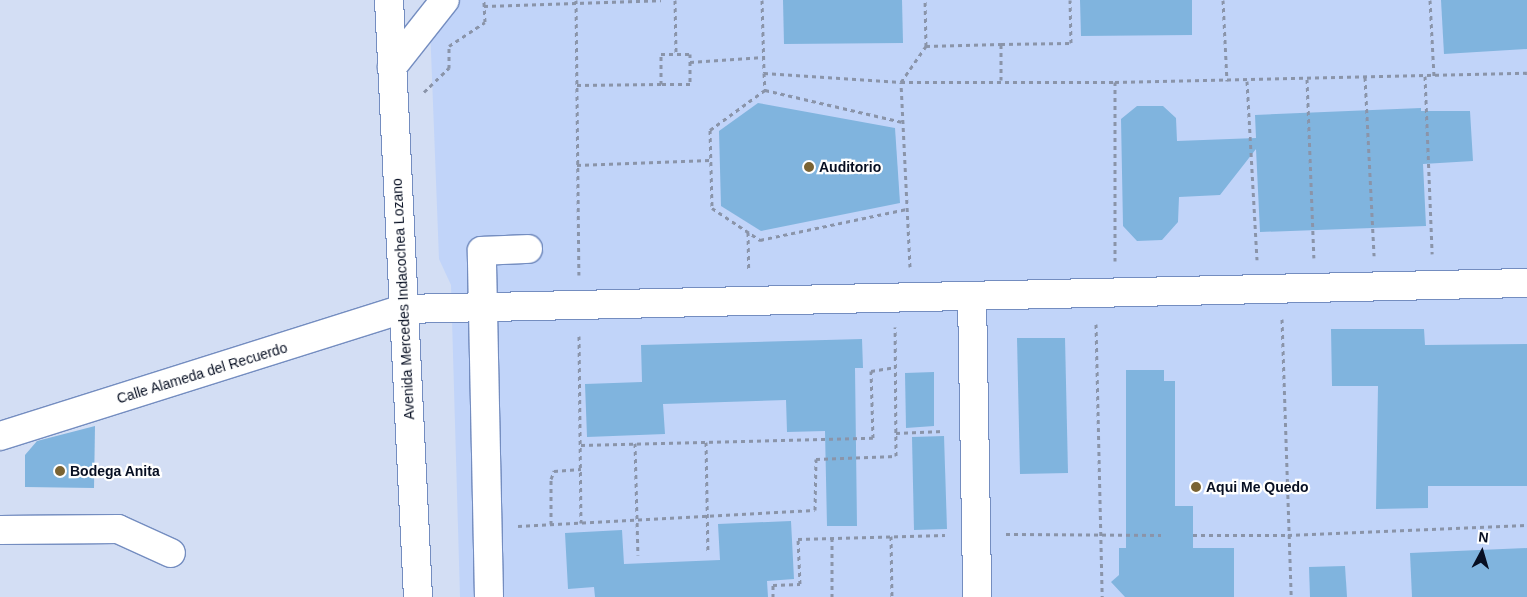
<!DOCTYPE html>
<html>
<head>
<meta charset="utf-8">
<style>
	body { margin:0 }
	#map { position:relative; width:1527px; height:597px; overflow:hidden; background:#d3def4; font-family:Helvetica,sans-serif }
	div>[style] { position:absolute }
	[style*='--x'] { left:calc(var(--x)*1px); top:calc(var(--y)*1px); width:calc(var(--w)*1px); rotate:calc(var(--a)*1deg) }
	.built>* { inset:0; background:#c1d4f9 }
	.building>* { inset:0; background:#80b4de }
	.path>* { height:3px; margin-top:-1.5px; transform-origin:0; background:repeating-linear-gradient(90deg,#8a94a9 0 4px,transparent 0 8px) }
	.roads { filter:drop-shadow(1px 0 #748dc0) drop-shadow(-1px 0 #748dc0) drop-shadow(0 1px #748dc0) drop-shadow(0 -1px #748dc0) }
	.minor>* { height:28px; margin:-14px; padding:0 14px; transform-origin:14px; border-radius:14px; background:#fff }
	.dots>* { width:14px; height:14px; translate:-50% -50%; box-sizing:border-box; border:2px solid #fff; border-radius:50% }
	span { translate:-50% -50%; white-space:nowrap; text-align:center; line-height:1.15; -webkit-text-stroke:4.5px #fff; paint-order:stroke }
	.poi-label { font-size:14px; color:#070f22; font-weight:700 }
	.left { translate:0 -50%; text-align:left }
	.street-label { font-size:14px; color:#070f22 }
	.north { position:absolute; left:1457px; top:527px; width:50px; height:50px; -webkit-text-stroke:4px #fff; paint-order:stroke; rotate:6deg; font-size:14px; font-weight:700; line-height:20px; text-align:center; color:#070f22 }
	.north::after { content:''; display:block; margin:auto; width:18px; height:22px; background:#070f22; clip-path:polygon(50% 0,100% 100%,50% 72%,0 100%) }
</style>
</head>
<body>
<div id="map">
	<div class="built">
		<div style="clip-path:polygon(429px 0,1527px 0,1527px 597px,460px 597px,451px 285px,439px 259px)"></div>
	</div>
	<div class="building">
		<div style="clip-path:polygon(783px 0,902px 0,903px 43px,784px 44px)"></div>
		<div style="clip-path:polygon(1080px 0,1192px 0,1192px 35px,1081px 36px)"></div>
		<div style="clip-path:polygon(1441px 0,1527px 0,1527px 49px,1444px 54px)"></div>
		<div style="clip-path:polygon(758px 103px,895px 128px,900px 203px,761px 231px,721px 206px,719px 131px)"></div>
		<div style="clip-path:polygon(1137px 106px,1163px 106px,1176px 118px,1177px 141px,1256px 138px,1255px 115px,1421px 108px,1421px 111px,1470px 111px,1473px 161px,1423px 164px,1426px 226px,1260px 232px,1256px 149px,1220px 195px,1179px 197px,1178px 222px,1162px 240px,1137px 241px,1123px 226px,1121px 119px)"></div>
		<div style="clip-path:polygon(1331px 329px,1424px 329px,1425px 345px,1527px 344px,1527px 486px,1428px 486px,1428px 508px,1376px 509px,1378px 386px,1332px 386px)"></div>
		<div style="clip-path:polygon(1017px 338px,1065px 338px,1068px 473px,1020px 474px)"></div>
		<div style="clip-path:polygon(862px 339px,863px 368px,855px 368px,857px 526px,827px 526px,825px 431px,787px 432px,786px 400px,663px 404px,665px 434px,587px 437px,585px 384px,642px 382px,641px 345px)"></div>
		<div style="clip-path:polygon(1126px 370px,1164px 370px,1164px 381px,1175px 381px,1175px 506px,1193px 506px,1193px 548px,1234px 548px,1234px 597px,1125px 597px,1111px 582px,1119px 575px,1119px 548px,1126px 548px)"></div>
		<div style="clip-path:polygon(934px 372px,934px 426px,906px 428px,905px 373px)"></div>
		<div style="clip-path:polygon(95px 426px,94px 488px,25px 487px,25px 455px,37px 441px)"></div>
		<div style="clip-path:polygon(944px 436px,947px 529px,914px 530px,912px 437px)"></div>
		<div style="clip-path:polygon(791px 521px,794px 579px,767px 581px,768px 597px,595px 597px,594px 587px,568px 589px,565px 533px,622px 530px,624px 564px,720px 560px,718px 524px)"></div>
		<div style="clip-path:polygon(1527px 548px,1527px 597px,1412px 597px,1410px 553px)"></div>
		<div style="clip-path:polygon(1345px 566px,1347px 597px,1310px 597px,1309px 567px)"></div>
	</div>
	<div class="path">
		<div style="--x:576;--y:0;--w:275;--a:89.4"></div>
		<div style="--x:675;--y:0;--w:54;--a:88.9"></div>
		<div style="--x:762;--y:0;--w:73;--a:88.4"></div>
		<div style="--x:764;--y:73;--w:137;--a:3.8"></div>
		<div style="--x:901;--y:82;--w:214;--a:0"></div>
		<div style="--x:1115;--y:82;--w:412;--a:-1.3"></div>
		<div style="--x:1223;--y:0;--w:81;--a:87.2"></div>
		<div style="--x:1430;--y:0;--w:76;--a:87"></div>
		<div style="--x:484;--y:6;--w:177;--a:-1.9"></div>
		<div style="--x:926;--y:46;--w:75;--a:-1.5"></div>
		<div style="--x:661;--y:54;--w:29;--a:0"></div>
		<div style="--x:690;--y:54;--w:30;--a:90"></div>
		<div style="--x:690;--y:84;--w:29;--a:180"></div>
		<div style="--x:661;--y:84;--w:30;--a:-90"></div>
		<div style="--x:690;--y:62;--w:74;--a:-3.9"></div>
		<div style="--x:764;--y:73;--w:17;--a:87"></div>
		<div style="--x:765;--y:90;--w:68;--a:144"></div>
		<div style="--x:710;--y:130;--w:78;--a:88.5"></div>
		<div style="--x:712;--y:208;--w:58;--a:33.7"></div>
		<div style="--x:760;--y:240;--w:150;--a:-11.9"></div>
		<div style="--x:1425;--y:76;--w:178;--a:87.7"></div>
		<div style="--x:1365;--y:77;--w:179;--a:87.1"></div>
		<div style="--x:1307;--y:79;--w:179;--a:87.8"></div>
		<div style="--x:1001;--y:80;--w:36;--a:-90"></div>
		<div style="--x:1001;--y:44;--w:70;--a:-0.8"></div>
		<div style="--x:1071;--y:43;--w:43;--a:-91.3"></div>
		<div style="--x:1247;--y:81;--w:179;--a:86.8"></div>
		<div style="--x:577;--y:85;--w:84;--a:-0.7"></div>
		<div style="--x:765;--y:90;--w:141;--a:13.1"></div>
		<div style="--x:424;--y:92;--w:35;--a:-44"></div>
		<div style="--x:449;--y:68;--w:22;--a:-90"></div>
		<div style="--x:449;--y:46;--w:43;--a:-33.7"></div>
		<div style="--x:485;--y:22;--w:22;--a:-93"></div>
		<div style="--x:577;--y:165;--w:133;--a:-2.2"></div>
		<div style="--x:748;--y:232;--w:39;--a:89"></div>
		<div style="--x:1115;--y:261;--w:179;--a:-90"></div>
		<div style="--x:910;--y:267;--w:185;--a:-92.8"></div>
		<div style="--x:901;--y:82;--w:44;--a:-55.2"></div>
		<div style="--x:926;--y:46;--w:46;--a:-91.2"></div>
		<div style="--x:1282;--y:319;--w:278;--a:88.1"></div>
		<div style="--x:1096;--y:324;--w:273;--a:88.7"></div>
		<div style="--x:579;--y:336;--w:187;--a:89.4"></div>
		<div style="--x:896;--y:433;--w:47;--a:-2.4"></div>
		<div style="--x:706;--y:442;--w:111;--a:89"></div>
		<div style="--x:635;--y:443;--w:112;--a:88.5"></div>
		<div style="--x:581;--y:445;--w:292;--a:-1.4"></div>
		<div style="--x:873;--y:438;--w:67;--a:-91.7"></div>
		<div style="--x:871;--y:371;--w:25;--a:-9"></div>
		<div style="--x:551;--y:524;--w:45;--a:-90"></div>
		<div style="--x:551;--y:479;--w:9;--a:-69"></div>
		<div style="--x:554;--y:471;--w:27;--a:-4"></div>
		<div style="--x:518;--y:526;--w:297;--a:-3.1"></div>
		<div style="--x:815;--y:510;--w:51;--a:-88.9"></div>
		<div style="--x:816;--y:459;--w:80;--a:-2.1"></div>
		<div style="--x:896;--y:456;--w:129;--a:-90.4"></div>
		<div style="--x:1006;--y:534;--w:155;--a:0.4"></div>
		<div style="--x:1193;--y:535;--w:95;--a:0"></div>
		<div style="--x:1288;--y:535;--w:239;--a:-2.4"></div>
		<div style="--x:891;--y:536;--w:61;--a:89.1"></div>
		<div style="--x:832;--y:538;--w:59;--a:90"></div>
		<div style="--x:773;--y:597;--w:12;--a:-90"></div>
		<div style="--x:773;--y:585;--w:27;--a:-2"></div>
		<div style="--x:800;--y:584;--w:45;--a:-92.5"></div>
		<div style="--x:798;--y:539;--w:147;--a:-1.6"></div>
	</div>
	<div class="roads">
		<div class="minor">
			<div style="--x:389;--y:0;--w:598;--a:87.22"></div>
			<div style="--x:392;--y:67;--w:85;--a:-51.7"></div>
			<div style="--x:972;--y:296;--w:301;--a:89"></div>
			<div style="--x:0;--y:436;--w:423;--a:-17.5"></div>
			<div style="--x:404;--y:309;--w:1123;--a:-1.33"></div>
			<div style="--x:0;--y:530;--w:118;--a:-0.5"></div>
			<div style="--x:118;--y:529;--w:58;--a:24.4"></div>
			<div style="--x:489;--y:597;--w:346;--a:-91.2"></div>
			<div style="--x:482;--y:251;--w:46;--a:-2.5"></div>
		</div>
	</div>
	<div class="dots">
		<div style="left:809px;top:167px;background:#7a6333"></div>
		<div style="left:60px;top:471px;background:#7a6333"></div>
		<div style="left:1196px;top:487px;background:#7a6333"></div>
	</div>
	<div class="poi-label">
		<span class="left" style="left:819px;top:167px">Auditorio</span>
		<span class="left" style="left:70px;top:471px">Bodega Anita</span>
		<span class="left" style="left:1206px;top:487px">Aqui Me Quedo</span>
	</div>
	<div class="street-label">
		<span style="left:403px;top:299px;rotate:-93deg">Avenida Mercedes Indacochea Lozano</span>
		<span style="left:202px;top:373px;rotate:-17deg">Calle Alameda del Recuerdo</span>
	</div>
	<div class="north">N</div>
</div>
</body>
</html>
